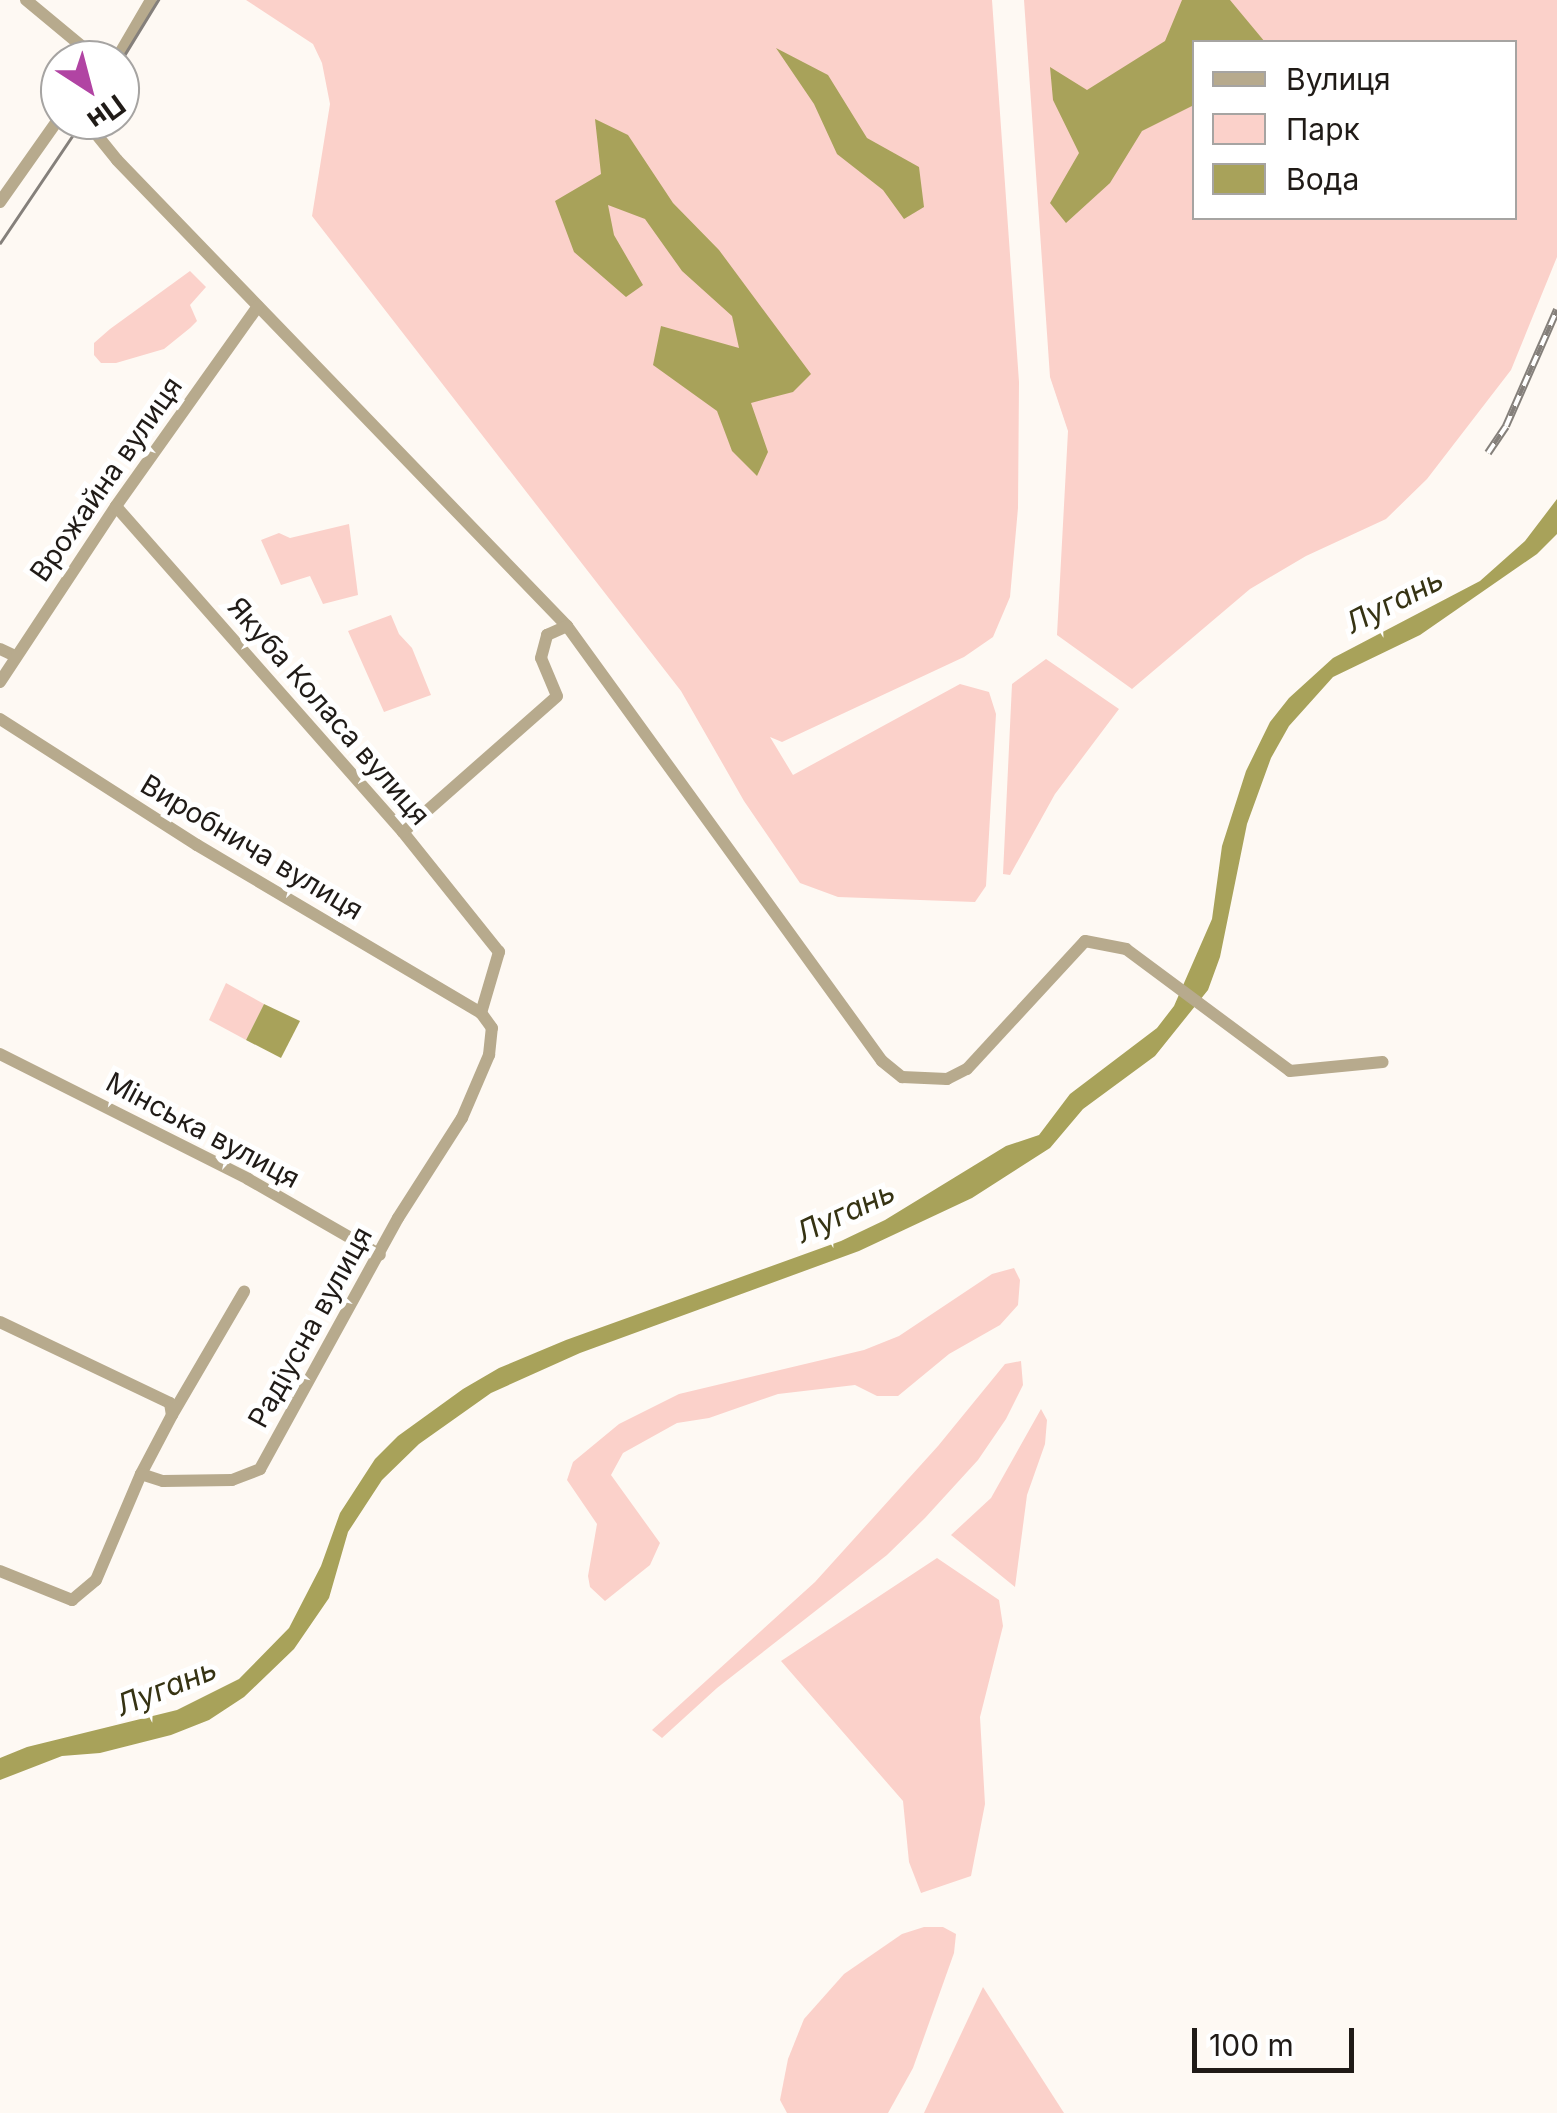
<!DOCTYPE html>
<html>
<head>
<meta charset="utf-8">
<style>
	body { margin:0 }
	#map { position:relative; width:1557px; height:2113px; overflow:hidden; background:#fef9f3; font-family:Inter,sans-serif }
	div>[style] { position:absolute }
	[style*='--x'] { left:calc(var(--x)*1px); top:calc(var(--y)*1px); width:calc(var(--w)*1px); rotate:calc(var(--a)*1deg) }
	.green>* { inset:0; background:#fbd1ca }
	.water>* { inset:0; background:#a8a25a }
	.minor>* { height:12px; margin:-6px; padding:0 6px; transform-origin:6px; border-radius:6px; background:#b7aa8d }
	.tram>* { height:2.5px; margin:-1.25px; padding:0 1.25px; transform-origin:1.25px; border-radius:1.25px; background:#85807b }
	.rail>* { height:8px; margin-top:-4px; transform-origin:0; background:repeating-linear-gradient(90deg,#fff 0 11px,#85807b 0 22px); box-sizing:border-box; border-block:2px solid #85807b }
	span { translate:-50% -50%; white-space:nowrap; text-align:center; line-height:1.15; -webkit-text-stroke:10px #fff; paint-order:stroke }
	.street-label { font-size:28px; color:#201b17 }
	.water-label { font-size:30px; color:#363313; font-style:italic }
	.legend { position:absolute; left:1192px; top:40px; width:325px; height:180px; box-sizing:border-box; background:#fff; border:2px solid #a6a4a2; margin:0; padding:12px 18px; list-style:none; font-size:30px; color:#201b17 }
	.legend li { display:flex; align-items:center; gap:20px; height:50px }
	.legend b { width:50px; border:2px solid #a6a4a2 }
	.north { position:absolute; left:40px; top:40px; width:100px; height:100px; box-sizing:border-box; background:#fff; border:2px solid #a6a4a2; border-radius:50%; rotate:144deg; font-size:28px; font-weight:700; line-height:40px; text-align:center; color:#201b17 }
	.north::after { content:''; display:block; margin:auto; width:35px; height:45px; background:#b144a3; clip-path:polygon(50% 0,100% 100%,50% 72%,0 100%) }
	.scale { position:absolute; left:1192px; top:2028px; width:162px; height:45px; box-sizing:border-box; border:5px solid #201b17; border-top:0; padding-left:12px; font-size:30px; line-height:35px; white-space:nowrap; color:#201b17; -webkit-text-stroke:8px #fff; paint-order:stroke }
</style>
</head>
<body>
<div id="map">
	<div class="green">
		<div style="clip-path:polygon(246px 0,992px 0,1019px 382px,1018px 508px,1010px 597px,993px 637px,964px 657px,782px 742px,770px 737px,793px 775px,960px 684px,989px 692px,996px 714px,986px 886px,975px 902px,838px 897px,800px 883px,744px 801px,681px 691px,312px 216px,330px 104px,322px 63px,313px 44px)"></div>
		<div style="clip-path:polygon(evenodd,1024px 0,1557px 0,1557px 257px,1511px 370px,1427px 479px,1386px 519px,1306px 556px,1250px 589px,1132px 689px,1057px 635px,1068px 431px,1050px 377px,1024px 0,1194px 42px,1514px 42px,1514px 218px,1194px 218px,1194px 42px)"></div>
		<div style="clip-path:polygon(190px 271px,206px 287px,190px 305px,197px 321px,190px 328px,164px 349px,116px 363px,101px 363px,94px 355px,94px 343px,110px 329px)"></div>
		<div style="clip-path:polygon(349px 524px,358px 595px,323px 604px,310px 576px,281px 585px,261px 540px,279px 533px,290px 538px)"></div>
		<div style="clip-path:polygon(391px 615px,399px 634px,412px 648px,431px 695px,384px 712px,348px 631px)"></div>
		<div style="clip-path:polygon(1046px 659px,1119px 709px,1055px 794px,1010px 875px,1003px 874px,1012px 684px)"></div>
		<div style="clip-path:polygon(226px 983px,264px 1004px,246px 1040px,209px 1020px)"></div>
		<div style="clip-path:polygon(1014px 1268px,1020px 1280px,1018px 1305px,1000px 1325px,949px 1354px,898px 1396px,877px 1396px,855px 1385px,778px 1394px,709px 1418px,677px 1423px,623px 1453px,611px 1475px,660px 1543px,650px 1565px,605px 1601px,590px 1587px,588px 1576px,597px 1524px,567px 1480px,573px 1462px,619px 1424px,679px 1394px,864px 1350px,899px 1336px,992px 1274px)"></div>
		<div style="clip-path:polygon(1021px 1361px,1023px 1385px,1006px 1419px,978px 1460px,925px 1518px,887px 1555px,717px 1688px,662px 1738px,652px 1730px,815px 1582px,938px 1446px,1005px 1364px)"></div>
		<div style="clip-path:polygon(1041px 1409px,1047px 1420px,1045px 1444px,1027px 1495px,1015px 1587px,951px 1535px,991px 1498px)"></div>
		<div style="clip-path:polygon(937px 1558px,999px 1600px,1003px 1626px,980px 1717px,985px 1804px,971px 1876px,921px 1893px,909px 1862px,903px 1801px,781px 1661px)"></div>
		<div style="clip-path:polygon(924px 1927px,943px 1927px,956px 1934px,954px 1953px,913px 2068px,888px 2113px,787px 2113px,780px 2100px,788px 2059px,804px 2019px,844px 1974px,902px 1934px)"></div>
		<div style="clip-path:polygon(983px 1987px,1064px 2113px,924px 2113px)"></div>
	</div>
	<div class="water">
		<div style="clip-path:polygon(1182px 0,1230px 0,1265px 42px,1194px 42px,1194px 105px,1142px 131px,1110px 183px,1066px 223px,1050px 203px,1079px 153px,1053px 100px,1050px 67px,1087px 90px,1165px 41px)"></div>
		<div style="clip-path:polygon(776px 48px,828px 75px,867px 138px,919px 167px,924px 207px,904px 219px,883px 190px,837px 154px,814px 104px)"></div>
		<div style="clip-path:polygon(595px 119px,628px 135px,673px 203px,719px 250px,811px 374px,793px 392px,751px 403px,768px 452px,757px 476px,732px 451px,717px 411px,653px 365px,661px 326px,739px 348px,732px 316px,682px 271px,645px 219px,608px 205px,614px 235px,643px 285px,626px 297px,574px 252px,555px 201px,601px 174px)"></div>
		<div style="clip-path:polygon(1557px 499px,1557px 534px,1537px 554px,1420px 635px,1333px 677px,1289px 726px,1271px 758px,1247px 824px,1220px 957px,1208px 990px,1155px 1056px,1083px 1109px,1050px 1148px,972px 1198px,859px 1251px,580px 1353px,491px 1393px,419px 1444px,382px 1480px,348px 1532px,329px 1598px,294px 1649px,244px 1697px,209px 1720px,171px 1735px,100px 1753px,62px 1756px,0 1780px,0 1758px,27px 1747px,177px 1710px,239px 1679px,289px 1628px,321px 1566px,340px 1513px,375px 1459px,398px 1436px,463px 1389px,499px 1368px,566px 1340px,841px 1241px,885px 1220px,1006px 1146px,1039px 1135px,1070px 1094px,1157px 1028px,1174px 1006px,1212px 919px,1222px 846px,1246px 771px,1270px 722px,1289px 698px,1333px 658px,1480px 581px,1525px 541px)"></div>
		<div style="clip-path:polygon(264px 1004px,300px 1021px,281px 1058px,246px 1040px)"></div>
	</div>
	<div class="minor">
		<div style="--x:26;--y:0;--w:91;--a:39.6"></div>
		<div style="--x:96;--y:58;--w:21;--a:-3"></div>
		<div style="--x:116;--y:60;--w:69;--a:-59.7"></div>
		<div style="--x:90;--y:120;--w:4;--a:117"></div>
		<div style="--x:88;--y:124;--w:46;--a:51.1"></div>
		<div style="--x:117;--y:160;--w:648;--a:46"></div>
		<div style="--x:567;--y:626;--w:537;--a:54.09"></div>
		<div style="--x:882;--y:1061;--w:26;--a:39"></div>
		<div style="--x:902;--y:1077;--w:45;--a:2.5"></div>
		<div style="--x:947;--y:1079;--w:22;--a:-27"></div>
		<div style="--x:967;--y:1069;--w:174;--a:-47.3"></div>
		<div style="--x:1085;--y:941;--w:42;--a:11"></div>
		<div style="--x:1126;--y:949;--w:204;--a:36.6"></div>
		<div style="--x:1290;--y:1071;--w:93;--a:-5.5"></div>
		<div style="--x:0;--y:202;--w:104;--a:-54.8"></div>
		<div style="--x:0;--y:649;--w:17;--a:25"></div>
		<div style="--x:0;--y:682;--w:211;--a:-56.6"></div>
		<div style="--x:116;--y:506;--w:245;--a:-54.6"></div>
		<div style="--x:0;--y:719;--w:234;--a:32.6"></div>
		<div style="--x:197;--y:845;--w:330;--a:30.6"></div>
		<div style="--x:403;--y:832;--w:205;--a:-41.4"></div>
		<div style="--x:557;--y:696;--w:41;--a:-112.8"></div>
		<div style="--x:541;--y:658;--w:24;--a:-75"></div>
		<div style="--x:547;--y:635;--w:22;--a:-24"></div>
		<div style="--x:0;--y:1054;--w:278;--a:26.7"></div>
		<div style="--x:248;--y:1179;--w:152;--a:29.9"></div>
		<div style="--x:0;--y:1322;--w:188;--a:25.5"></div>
		<div style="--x:170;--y:1403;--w:12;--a:81"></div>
		<div style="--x:172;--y:1415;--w:67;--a:117.7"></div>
		<div style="--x:172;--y:1415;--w:143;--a:-59.7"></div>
		<div style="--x:0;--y:1571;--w:78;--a:21.9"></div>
		<div style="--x:72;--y:1600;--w:31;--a:-40"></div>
		<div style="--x:96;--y:1580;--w:115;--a:-67"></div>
		<div style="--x:141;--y:1474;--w:23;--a:18"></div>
		<div style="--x:163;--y:1481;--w:69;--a:-0.8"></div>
		<div style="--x:232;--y:1480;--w:30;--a:-21"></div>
		<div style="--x:260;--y:1469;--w:286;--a:-61.2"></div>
		<div style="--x:398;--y:1218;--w:119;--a:-57.4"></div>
		<div style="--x:462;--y:1118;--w:69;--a:-66.8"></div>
		<div style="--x:489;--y:1055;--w:27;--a:-84"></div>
		<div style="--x:492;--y:1028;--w:19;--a:-126"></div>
		<div style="--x:481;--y:1013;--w:64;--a:-73.6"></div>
		<div style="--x:499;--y:952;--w:154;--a:-128.7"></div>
		<div style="--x:403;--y:832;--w:434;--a:-131.4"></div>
	</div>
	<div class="tram">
		<div style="--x:120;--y:62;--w:73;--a:-58.5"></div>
		<div style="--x:0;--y:243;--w:148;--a:-56"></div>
	</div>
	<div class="rail">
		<div style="--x:1488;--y:453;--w:32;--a:-56"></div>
		<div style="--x:1506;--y:426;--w:127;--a:-66.3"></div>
	</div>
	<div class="street-label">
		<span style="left:106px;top:479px;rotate:-55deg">Врожайна вулиця</span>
		<span style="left:329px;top:711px;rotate:49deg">Якуба Коласа вулиця</span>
		<span style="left:252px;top:847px;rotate:31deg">Виробнича вулиця</span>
		<span style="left:203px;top:1130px;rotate:28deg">Мінська вулиця</span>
		<span style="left:310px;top:1327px;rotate:-61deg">Радіусна вулиця</span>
	</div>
	<div class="water-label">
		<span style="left:1394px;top:601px;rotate:-27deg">Лугань</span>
		<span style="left:845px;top:1212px;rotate:-25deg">Лугань</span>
		<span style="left:166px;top:1687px;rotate:-22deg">Лугань</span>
	</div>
	<ul class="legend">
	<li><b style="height:12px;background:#b7aa8d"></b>Вулиця</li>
	<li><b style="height:28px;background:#fbd1ca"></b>Парк</li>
	<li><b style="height:28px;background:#a8a25a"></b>Вода</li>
	</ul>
	<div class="north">Пн</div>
	<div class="scale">100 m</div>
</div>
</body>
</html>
